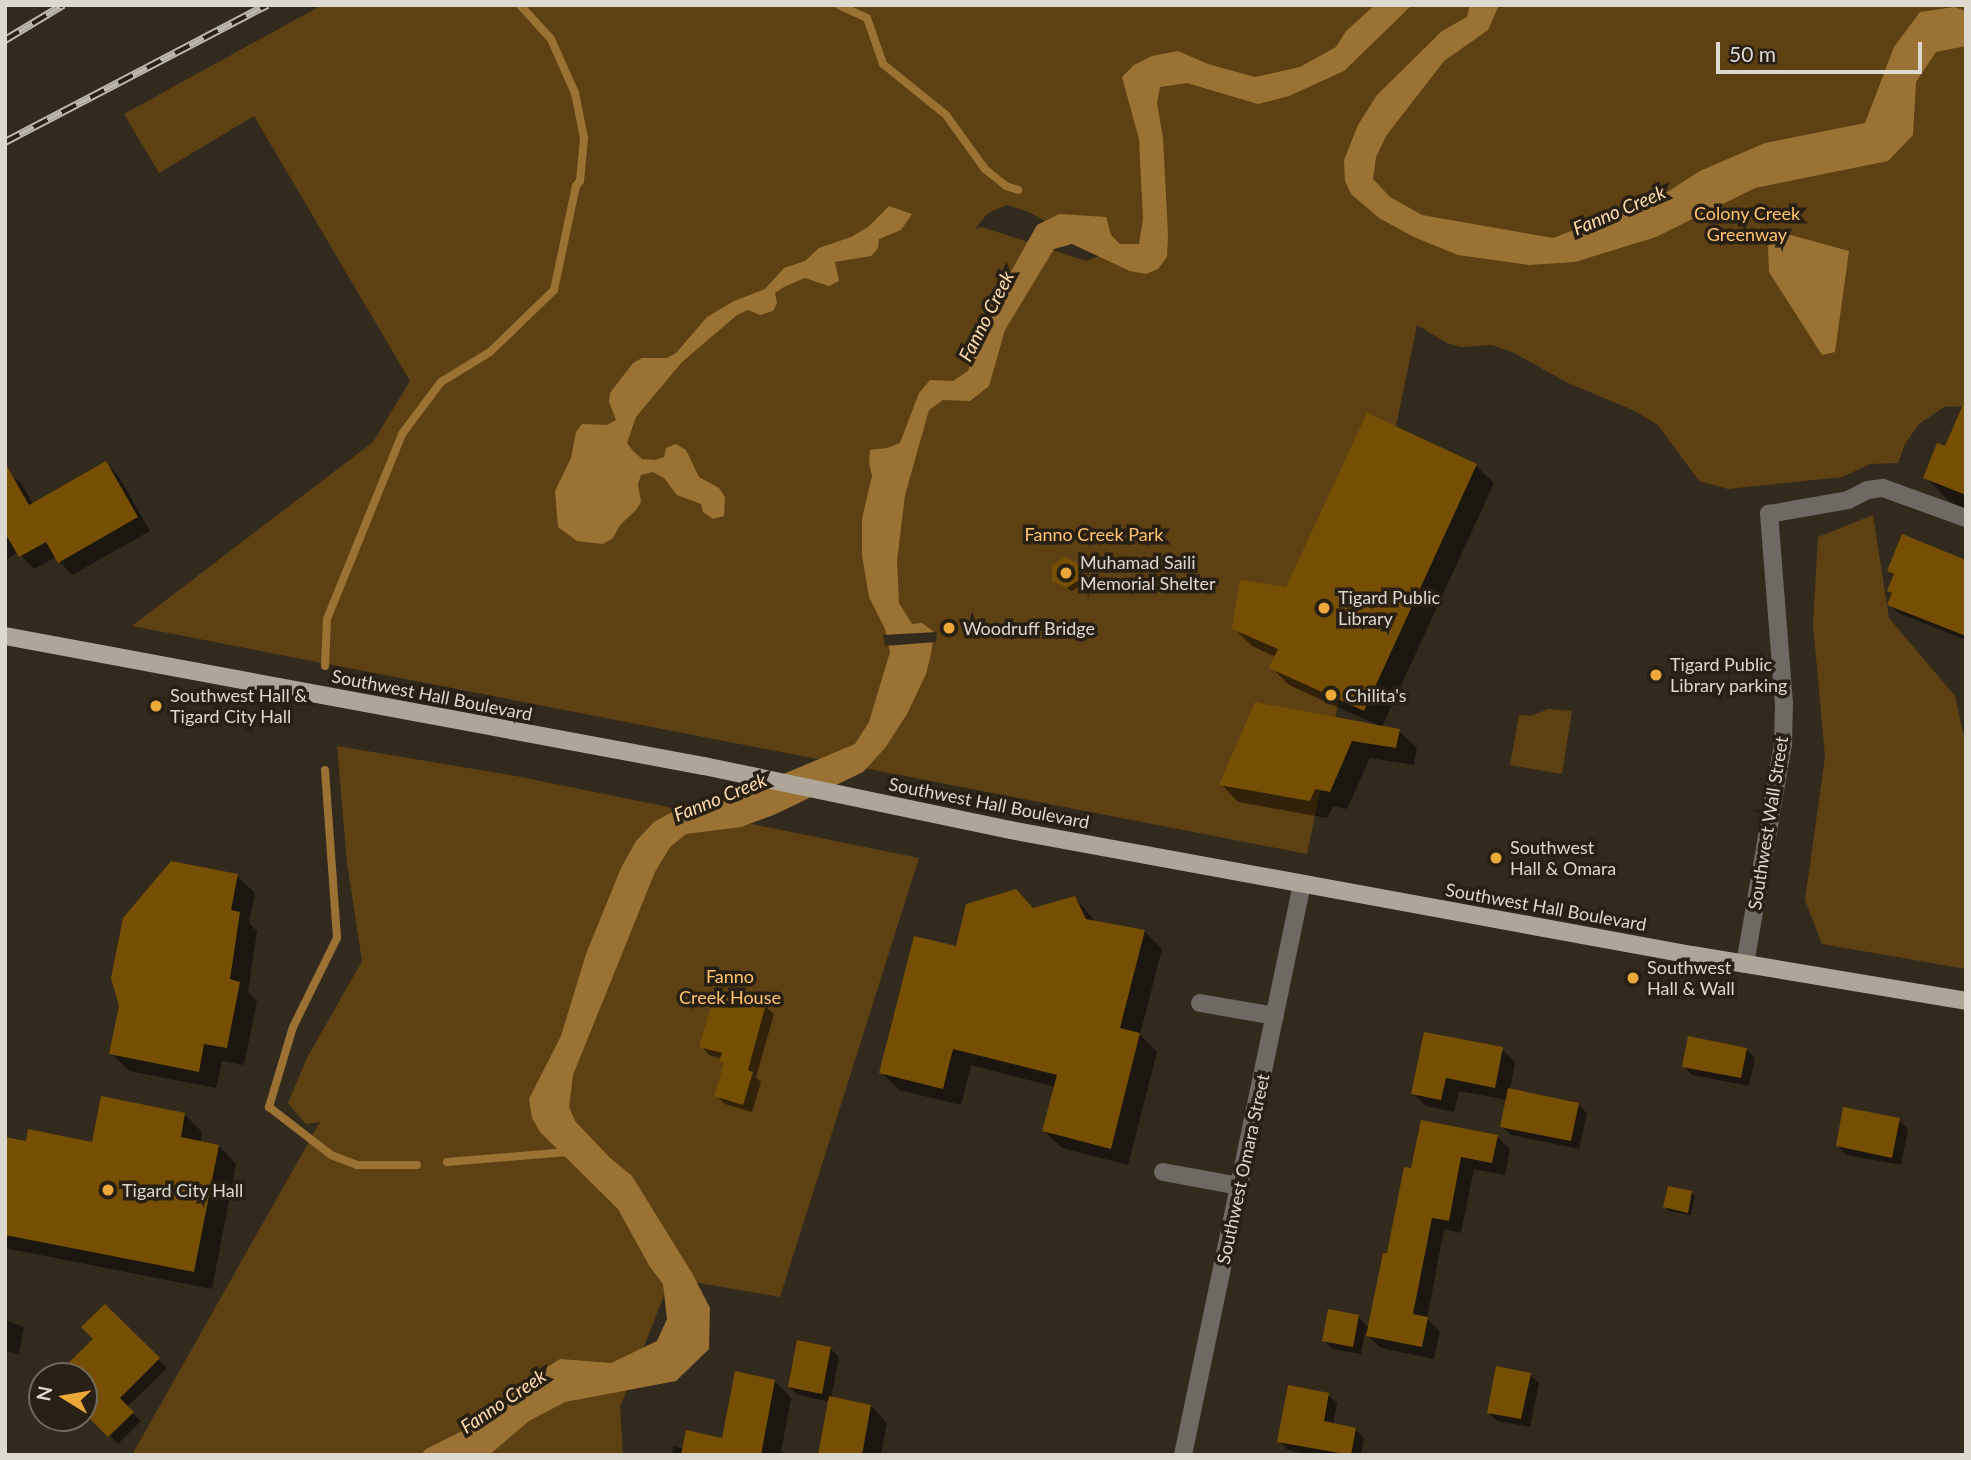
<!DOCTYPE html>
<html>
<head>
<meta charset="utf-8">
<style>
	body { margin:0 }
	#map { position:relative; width:1971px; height:1460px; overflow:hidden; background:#332a1e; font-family:Lato,sans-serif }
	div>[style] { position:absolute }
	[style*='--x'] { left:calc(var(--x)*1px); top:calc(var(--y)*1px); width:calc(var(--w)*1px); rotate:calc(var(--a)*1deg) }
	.green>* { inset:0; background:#5e4112 }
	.water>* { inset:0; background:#9b7234 }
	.pier>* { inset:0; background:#332a1e }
	.shadow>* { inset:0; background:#0007 }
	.stream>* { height:8px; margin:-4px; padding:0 4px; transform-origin:4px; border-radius:4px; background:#9b7234 }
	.building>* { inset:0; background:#764f05 }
	.minor>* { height:18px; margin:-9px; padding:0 9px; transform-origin:9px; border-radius:9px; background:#6e6963 }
	.major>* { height:18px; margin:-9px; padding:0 9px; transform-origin:9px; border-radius:9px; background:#afa69a }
	.rail>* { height:8px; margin-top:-4px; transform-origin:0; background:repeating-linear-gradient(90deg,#292015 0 16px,#bcb7ae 0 32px); box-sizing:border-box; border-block:2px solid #bcb7ae }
	.dots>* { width:19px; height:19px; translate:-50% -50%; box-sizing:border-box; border:4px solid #292015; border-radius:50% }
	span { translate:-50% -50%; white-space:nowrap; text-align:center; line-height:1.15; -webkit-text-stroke:7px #292015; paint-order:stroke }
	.park-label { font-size:18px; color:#fec36c }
	.poi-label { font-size:18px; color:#ddd8d0 }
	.left { translate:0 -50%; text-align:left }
	.street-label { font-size:18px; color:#ddd8d0 }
	.water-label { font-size:19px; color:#fedbaa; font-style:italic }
	.frame { position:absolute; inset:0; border:7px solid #ddd8d0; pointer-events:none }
	.north { position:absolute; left:28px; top:1362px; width:70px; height:70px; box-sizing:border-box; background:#292015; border:2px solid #716a60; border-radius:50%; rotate:281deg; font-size:19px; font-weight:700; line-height:28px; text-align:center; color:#ddd8d0 }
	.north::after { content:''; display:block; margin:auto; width:24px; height:32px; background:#eca93a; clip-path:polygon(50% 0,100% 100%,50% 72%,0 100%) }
	.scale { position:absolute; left:1716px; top:42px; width:206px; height:32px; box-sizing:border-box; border:4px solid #ddd8d0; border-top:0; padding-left:9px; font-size:21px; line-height:24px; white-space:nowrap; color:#ddd8d0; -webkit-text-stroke:5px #292015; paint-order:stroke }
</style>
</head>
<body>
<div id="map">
	<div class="green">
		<div style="clip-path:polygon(evenodd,322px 5px,1966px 5px,1966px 406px,1944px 407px,1919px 424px,1905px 444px,1898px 463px,1870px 464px,1842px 477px,1728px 489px,1699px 481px,1658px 425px,1635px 411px,1568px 383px,1514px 353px,1492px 345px,1461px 347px,1447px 343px,1417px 325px,1307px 854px,132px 626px,373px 442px,410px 381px,254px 116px,159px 173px,124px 114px,322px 5px,1007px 205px,1029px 212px,1081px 242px,1107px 253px,1086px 261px,982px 227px,975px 229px,988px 213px,1007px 205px)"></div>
		<div style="clip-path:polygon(1873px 515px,1889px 618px,1955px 696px,1966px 746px,1966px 969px,1822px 944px,1805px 900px,1825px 757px,1813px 624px,1818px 537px)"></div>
		<div style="clip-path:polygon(1548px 709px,1572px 711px,1562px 774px,1510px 765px,1519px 715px,1531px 716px)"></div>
		<div style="clip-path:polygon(337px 746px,516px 776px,919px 858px,780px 1297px,671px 1278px,620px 1407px,623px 1455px,132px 1455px,320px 1122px,306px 1124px,288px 1103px,307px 1058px,362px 961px,347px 863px)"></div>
	</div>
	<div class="water">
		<div style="clip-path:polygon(1375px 5px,1412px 5px,1344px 71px,1289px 96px,1258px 104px,1187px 83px,1160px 87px,1157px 103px,1163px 138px,1168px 234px,1167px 257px,1158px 269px,1146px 274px,1130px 271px,1072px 244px,1054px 249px,1005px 330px,989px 386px,970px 401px,943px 400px,929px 410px,905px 495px,897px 561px,899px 603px,912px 624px,922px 623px,934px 632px,931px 654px,926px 674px,907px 714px,885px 748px,863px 772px,776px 814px,741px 827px,686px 834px,670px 847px,655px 872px,573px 1075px,569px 1107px,575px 1121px,609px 1157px,632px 1176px,692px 1273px,710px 1308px,709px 1349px,676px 1381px,565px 1402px,529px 1421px,489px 1455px,421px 1455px,426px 1449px,474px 1425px,521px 1384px,560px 1359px,611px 1363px,657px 1341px,667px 1319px,663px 1284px,650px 1267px,618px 1209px,540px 1132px,532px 1118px,529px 1099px,561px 1036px,586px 954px,621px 868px,636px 841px,654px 822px,676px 810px,719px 801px,855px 744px,869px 722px,890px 652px,885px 629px,869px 597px,862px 555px,862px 519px,872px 476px,869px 462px,870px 450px,887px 448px,900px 443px,919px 393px,930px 380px,953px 381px,968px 371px,1000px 291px,1037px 225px,1059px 214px,1106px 217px,1111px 235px,1120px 244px,1139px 244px,1143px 219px,1139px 139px,1122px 77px,1134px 65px,1152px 56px,1178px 51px,1208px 64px,1255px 77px,1300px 67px,1336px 47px,1346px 31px)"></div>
		<div style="clip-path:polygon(1470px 5px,1499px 5px,1488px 30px,1444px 61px,1386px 136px,1376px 157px,1373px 179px,1390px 197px,1422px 215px,1553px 238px,1661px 196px,1700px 171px,1765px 143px,1865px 123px,1894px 47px,1920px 12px,1954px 7px,1966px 11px,1966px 46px,1936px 52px,1916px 82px,1913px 135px,1888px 161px,1755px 188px,1656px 237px,1575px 262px,1529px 265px,1458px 255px,1414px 237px,1379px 218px,1351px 194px,1345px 181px,1344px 160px,1358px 125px,1377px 95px,1442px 31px,1467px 17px)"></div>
		<div style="clip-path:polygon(889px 206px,912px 214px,901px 230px,879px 239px,878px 248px,871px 256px,835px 262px,839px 281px,829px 286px,805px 278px,784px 287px,775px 293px,777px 303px,773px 311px,760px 315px,748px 310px,737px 315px,682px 362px,636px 417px,627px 443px,633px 451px,642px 459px,655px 460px,664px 457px,666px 448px,676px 444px,686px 450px,699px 477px,719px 488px,725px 497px,724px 516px,713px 519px,703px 512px,701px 504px,677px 495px,664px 478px,653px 472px,641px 475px,638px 484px,641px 502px,636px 510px,620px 525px,613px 538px,603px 544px,577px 541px,558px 527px,555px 491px,571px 458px,576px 432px,582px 424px,607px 425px,616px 420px,609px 402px,610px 393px,633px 363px,642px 358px,667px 358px,676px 353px,707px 317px,734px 301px,765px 289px,784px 268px,805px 261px,819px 248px,851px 237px,868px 227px)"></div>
		<div style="clip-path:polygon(1787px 234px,1849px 251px,1835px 352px,1822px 355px,1769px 272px,1768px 246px)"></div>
	</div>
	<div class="pier">
		<div style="clip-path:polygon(937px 632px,936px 642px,885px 646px,883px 635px)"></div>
	</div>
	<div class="shadow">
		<div style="clip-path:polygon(1966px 422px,1966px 509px,1951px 503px,1925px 477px)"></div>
		<div style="clip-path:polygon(106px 463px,119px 477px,150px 531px,72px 575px,56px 557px,34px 569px,18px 552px,5px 560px,5px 471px,21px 483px,33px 504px)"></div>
		<div style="clip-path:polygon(1476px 466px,1494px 483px,1382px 727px,1399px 731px,1417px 748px,1414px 765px,1370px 758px,1347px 809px,1333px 806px,1327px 818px,1238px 802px,1221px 784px,1377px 725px,1289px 685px,1271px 667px,1276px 657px,1252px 646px,1234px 628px,1287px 589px)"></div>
		<div style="clip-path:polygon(1966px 562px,1966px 640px,1898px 613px,1889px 604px,1893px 595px,1889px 591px,1895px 577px,1889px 571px)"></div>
		<div style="clip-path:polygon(1078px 566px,1082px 570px,1083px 584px,1072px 591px,1054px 580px)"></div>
		<div style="clip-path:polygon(237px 876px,255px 893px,249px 923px,257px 931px,248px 992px,257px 1001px,244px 1065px,222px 1061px,216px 1088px,129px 1071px,111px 1053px)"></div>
		<div style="clip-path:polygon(1075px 898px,1095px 921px,1144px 931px,1162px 949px,1140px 1035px,1157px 1052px,1128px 1165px,1062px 1148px,1044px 1131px,1055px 1087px,971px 1065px,961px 1105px,899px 1090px,881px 1072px,957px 948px,1035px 910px)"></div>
		<div style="clip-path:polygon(765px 1006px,774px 1014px,756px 1077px,761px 1082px,752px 1112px,725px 1104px,716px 1095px,726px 1065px,722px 1059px,709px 1055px,701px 1046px)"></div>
		<div style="clip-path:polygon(1502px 1049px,1515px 1062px,1510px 1091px,1578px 1104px,1587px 1113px,1579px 1149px,1511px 1135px,1502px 1127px,1508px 1100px,1459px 1091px,1454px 1112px,1426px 1106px,1413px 1093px)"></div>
		<div style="clip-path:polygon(1746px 1049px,1755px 1058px,1749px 1086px,1692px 1075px,1684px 1066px)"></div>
		<div style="clip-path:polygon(184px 1114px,202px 1132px,200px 1143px,219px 1146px,236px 1164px,212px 1289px,5px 1248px,5px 1139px,27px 1143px,93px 1144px)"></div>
		<div style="clip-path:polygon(1899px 1120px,1908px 1129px,1901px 1165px,1846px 1155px,1838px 1146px)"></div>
		<div style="clip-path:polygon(1497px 1137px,1510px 1149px,1505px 1175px,1474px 1169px,1461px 1233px,1444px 1229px,1427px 1319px,1440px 1331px,1434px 1359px,1381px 1348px,1365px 1333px,1361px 1354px,1332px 1349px,1324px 1340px,1358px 1317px,1369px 1328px,1412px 1170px)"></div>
		<div style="clip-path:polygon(1691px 1192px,1695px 1196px,1691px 1215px,1669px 1211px,1665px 1207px)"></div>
		<div style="clip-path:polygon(105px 1306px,167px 1368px,127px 1407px,141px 1421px,118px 1444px,84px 1410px,84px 1376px,58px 1376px,95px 1339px)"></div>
		<div style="clip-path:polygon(5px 1320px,24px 1327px,19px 1354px,5px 1351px)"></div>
		<div style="clip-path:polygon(830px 1348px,839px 1357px,831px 1398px,871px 1406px,887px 1423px,881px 1455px,820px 1455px,830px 1402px,798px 1395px,789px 1387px)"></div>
		<div style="clip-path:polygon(1530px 1375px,1539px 1383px,1530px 1427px,1497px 1421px,1488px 1412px)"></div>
		<div style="clip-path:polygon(775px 1381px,791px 1398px,781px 1452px,794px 1455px,672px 1455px,673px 1446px,684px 1449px,723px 1440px)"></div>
		<div style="clip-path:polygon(1328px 1395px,1337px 1403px,1333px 1425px,1355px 1429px,1364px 1438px,1361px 1455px,1311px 1455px,1288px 1450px,1279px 1441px)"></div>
	</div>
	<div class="stream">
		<div style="--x:839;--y:5;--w:31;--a:25"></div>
		<div style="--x:867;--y:18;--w:49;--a:70.8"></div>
		<div style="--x:883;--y:64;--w:81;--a:39"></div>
		<div style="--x:946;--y:115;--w:67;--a:54.2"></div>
		<div style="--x:985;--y:169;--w:27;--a:39"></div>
		<div style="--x:1006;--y:186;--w:13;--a:18"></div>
		<div style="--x:325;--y:666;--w:47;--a:-87.6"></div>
		<div style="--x:327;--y:619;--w:200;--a:-67.9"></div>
		<div style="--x:402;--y:434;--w:65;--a:-53.1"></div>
		<div style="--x:441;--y:382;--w:57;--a:-31.5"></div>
		<div style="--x:490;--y:352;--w:89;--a:-44.1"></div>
		<div style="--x:554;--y:290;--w:106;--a:-78.1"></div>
		<div style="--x:576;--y:186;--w:6;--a:-51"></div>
		<div style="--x:580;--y:181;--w:43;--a:-84.7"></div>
		<div style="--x:584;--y:138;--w:46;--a:-101.3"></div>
		<div style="--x:575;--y:93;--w:59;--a:-114"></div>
		<div style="--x:551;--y:39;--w:46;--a:-132.4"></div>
		<div style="--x:325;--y:770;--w:168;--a:85.9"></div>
		<div style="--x:337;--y:938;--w:99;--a:116.3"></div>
		<div style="--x:293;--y:1027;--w:84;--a:106.7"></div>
		<div style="--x:269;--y:1107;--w:78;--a:37.7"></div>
		<div style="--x:331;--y:1155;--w:28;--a:21"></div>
		<div style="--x:357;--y:1165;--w:60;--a:0"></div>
		<div style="--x:447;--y:1162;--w:121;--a:-4.7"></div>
	</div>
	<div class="building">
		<div style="clip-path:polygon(1966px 398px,1966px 495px,1923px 478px,1937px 443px,1945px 446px)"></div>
		<div style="clip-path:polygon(1367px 413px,1477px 464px,1364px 711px,1269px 668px,1278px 649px,1232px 629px,1240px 580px,1286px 587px)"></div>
		<div style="clip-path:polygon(106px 461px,138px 517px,58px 563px,46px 542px,19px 557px,5px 533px,5px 463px,29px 505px)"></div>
		<div style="clip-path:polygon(1902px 534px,1966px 560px,1966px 636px,1887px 605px,1892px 593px,1887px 591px,1894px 574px,1887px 571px)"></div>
		<div style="clip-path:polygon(1065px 557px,1079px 564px,1079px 580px,1067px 588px,1052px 581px,1052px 565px)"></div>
		<div style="clip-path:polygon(1255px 702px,1400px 729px,1396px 748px,1352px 741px,1330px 792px,1315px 789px,1310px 801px,1219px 785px)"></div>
		<div style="clip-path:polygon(171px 861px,238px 874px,231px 910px,240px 912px,230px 979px,240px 982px,227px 1048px,204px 1044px,199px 1072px,109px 1054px,119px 1006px,111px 978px,123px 918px)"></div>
		<div style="clip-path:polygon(1016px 889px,1033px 908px,1075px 896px,1086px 919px,1145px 930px,1120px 1028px,1140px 1033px,1111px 1149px,1042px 1131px,1057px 1075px,953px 1049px,943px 1089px,879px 1073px,914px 936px,956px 946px,966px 904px)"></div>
		<div style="clip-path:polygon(716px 989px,766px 1004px,748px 1070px,753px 1072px,743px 1105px,714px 1096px,724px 1063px,719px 1061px,722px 1053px,699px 1047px)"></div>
		<div style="clip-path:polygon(1424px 1032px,1503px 1047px,1495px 1088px,1446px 1078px,1441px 1100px,1411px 1094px)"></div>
		<div style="clip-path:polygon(1688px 1036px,1747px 1048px,1741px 1078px,1682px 1067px)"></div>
		<div style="clip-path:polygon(1508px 1088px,1579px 1103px,1571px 1141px,1500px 1127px)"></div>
		<div style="clip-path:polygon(101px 1096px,185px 1113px,181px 1137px,219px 1145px,194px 1272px,5px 1235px,5px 1137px,26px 1141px,28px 1129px,92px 1142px)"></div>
		<div style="clip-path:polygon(1843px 1107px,1900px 1118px,1892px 1158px,1836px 1146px)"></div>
		<div style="clip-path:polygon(1421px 1120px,1498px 1135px,1492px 1163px,1461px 1157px,1449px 1221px,1432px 1218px,1413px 1314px,1428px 1317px,1422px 1347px,1366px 1336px,1383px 1253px,1387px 1253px,1404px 1167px,1411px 1168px)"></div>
		<div style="clip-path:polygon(1668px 1186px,1692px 1191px,1688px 1213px,1663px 1207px)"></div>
		<div style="clip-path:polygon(105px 1304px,160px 1358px,120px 1398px,134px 1412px,108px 1437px,84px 1413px,84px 1376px,55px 1376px,93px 1339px,81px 1327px)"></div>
		<div style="clip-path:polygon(1328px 1309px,1359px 1315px,1353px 1347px,1322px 1341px)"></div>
		<div style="clip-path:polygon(797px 1340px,831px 1347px,822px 1394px,788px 1387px)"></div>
		<div style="clip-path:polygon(1496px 1366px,1531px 1373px,1521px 1419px,1487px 1413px)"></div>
		<div style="clip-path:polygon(735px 1371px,775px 1380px,761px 1455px,681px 1455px,686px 1430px,722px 1438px)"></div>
		<div style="clip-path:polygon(1288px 1385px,1329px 1393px,1324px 1421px,1356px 1428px,1351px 1455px,1277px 1442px)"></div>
		<div style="clip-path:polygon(829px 1396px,871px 1405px,862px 1455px,818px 1455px)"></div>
	</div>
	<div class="minor">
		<div style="--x:1745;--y:964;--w:223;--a:-80.2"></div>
		<div style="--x:1783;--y:744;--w:40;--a:-88.6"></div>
		<div style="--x:1784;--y:704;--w:191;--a:-94.5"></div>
		<div style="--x:1769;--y:514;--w:80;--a:-10"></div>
		<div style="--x:1848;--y:500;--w:22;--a:-27"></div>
		<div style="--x:1868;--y:490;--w:15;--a:-8"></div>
		<div style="--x:1883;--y:488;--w:88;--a:19.9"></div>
		<div style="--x:1200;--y:1003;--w:76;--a:9.8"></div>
		<div style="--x:1163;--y:1172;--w:77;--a:10.4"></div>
		<div style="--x:1183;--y:1455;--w:583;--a:-78.23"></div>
	</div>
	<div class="major">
		<div style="--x:5;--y:636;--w:711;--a:10.54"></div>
		<div style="--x:704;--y:766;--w:313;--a:11.8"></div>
		<div style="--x:1010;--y:830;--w:693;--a:10.39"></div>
		<div style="--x:1692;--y:955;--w:278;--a:9.5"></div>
	</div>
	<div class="rail">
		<div style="--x:5;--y:40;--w:68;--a:-31.1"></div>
		<div style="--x:5;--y:142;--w:296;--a:-27.6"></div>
	</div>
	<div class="dots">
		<div style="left:1066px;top:573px;background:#eca93a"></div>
		<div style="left:1324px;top:608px;background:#eca93a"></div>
		<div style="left:949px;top:628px;background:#eca93a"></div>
		<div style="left:1656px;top:675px;background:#eca93a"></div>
		<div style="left:1331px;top:695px;background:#eca93a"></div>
		<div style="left:156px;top:706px;background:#eca93a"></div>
		<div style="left:1496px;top:858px;background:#eca93a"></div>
		<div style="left:1633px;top:978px;background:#eca93a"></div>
		<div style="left:108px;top:1190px;background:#eca93a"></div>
	</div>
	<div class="park-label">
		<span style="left:1747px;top:224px">Colony Creek<br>Greenway</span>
		<span style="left:1094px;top:534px">Fanno Creek Park</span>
		<span style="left:730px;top:987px">Fanno<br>Creek House</span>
	</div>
	<div class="poi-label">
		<span class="left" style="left:1080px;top:573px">Muhamad Saili<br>Memorial Shelter</span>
		<span class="left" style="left:1338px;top:608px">Tigard Public<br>Library</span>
		<span class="left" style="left:963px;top:628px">Woodruff Bridge</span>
		<span class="left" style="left:1670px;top:675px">Tigard Public<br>Library parking</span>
		<span class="left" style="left:1345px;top:695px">Chilita's</span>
		<span class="left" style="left:170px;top:706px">Southwest Hall &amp;<br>Tigard City Hall</span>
		<span class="left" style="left:1510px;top:858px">Southwest<br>Hall &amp; Omara</span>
		<span class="left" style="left:1647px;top:978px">Southwest<br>Hall &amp; Wall</span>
		<span class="left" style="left:122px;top:1190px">Tigard City Hall</span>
	</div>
	<div class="street-label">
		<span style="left:432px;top:695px;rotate:11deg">Southwest Hall Boulevard</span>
		<span style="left:989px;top:803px;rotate:11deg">Southwest Hall Boulevard</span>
		<span style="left:1768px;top:823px;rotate:-81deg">Southwest Wall Street</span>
		<span style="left:1546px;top:907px;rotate:10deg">Southwest Hall Boulevard</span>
		<span style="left:1243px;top:1169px;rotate:-78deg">Southwest Omara Street</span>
	</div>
	<div class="water-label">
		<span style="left:1619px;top:210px;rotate:-23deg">Fanno Creek</span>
		<span style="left:986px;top:316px;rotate:-63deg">Fanno Creek</span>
		<span style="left:720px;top:797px;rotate:-22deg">Fanno Creek</span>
		<span style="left:503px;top:1401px;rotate:-34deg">Fanno Creek</span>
	</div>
	<div class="frame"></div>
	<div class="north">N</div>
	<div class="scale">50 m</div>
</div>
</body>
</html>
